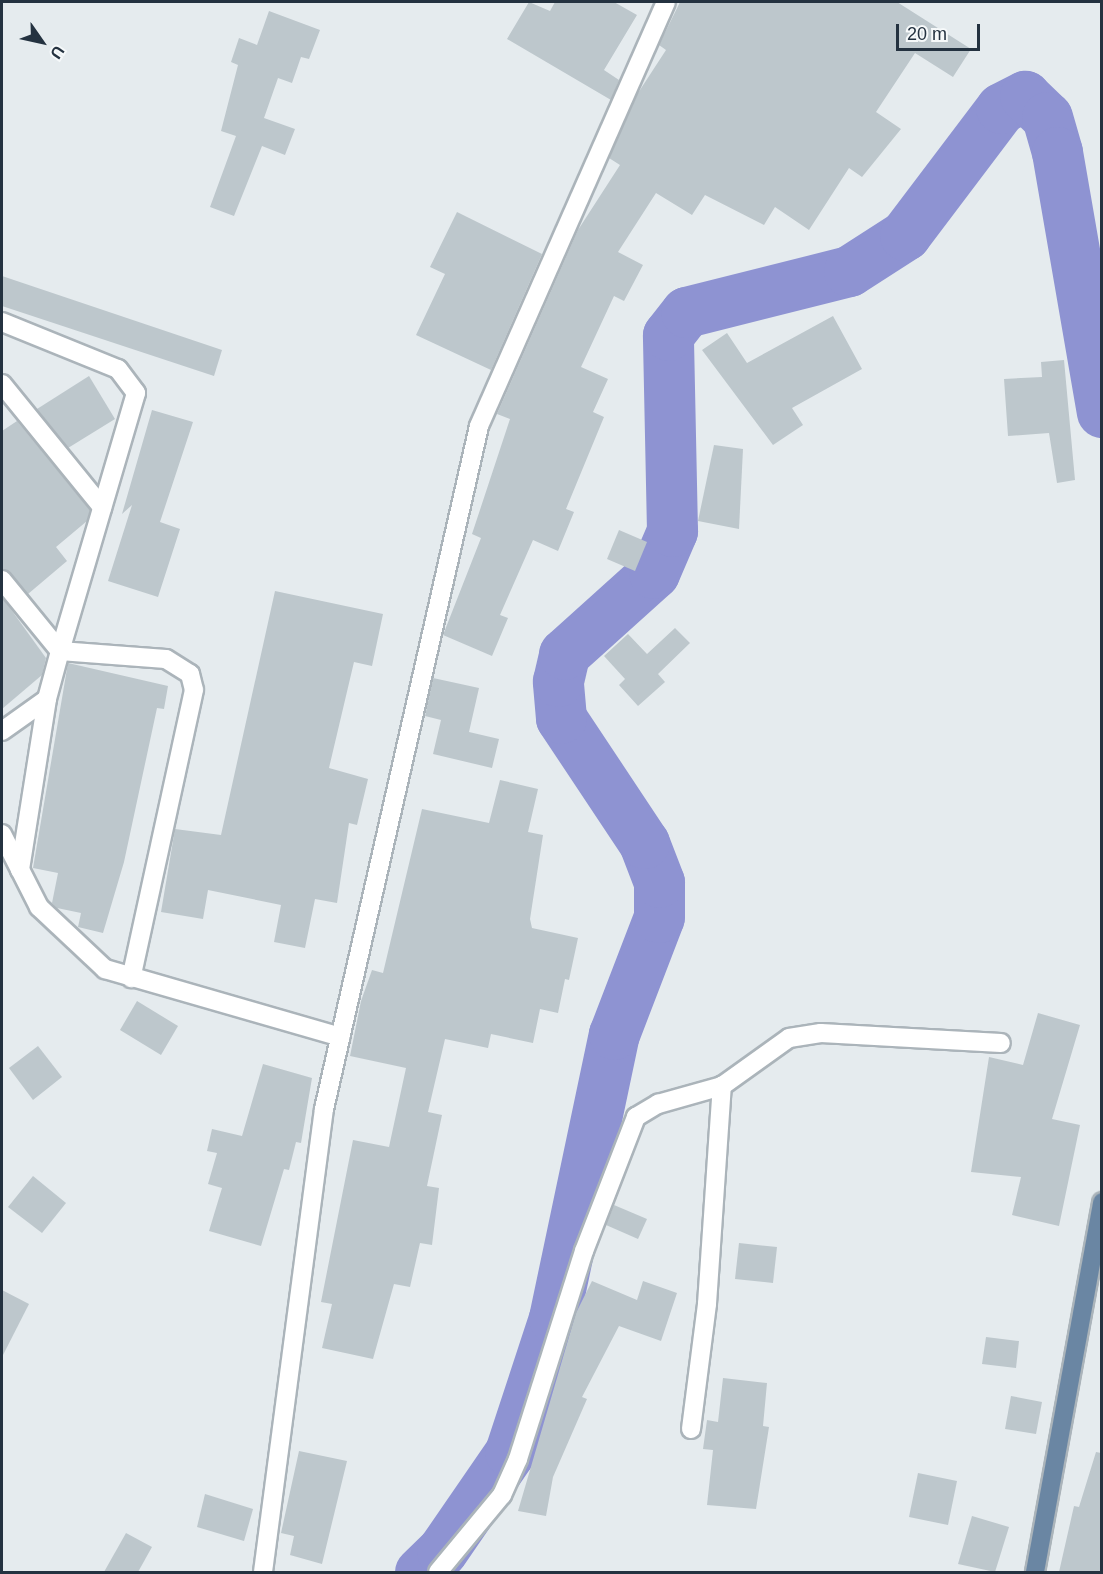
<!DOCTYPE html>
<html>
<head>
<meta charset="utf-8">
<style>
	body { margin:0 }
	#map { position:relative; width:1103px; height:1574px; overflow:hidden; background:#e5ebee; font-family:Helvetica,sans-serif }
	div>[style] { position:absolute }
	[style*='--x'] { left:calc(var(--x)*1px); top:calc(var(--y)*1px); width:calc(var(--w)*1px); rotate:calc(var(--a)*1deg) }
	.river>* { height:51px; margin:-25.5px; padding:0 25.5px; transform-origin:25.5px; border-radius:25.5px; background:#8e93d2 }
	.building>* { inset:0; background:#bdc7cc }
	.roads { filter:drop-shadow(2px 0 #abb4ba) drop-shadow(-2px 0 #abb4ba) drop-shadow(0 2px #abb4ba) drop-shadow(0 -2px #abb4ba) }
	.street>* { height:18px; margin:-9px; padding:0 9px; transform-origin:9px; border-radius:9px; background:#fff }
	.primary>* { height:18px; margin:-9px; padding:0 9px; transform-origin:9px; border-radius:9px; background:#6a86a3 }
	span { translate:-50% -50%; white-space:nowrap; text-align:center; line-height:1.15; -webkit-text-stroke:5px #f6f9fa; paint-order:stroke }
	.frame { position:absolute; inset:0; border:3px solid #243240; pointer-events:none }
	.north { position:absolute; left:12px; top:12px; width:60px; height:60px; -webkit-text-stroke:4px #f6f9fa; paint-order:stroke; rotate:124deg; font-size:16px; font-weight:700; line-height:24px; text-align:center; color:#243240 }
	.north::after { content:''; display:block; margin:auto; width:21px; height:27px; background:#243240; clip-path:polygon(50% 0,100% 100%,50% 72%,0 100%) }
	.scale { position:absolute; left:896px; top:24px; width:84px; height:27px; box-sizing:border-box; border:3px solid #243240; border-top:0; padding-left:8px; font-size:18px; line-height:21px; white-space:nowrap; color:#243240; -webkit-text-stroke:4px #f6f9fa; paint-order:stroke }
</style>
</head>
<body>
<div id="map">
	<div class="river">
		<div style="--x:420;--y:1572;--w:30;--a:-44"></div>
		<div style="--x:442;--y:1551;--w:120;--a:-55.5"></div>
		<div style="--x:510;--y:1452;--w:141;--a:-71.8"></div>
		<div style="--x:554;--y:1318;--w:290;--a:-78.1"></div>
		<div style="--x:614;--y:1034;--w:125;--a:-69"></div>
		<div style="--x:659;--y:917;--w:35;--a:-90"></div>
		<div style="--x:659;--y:882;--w:42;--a:-111"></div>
		<div style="--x:644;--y:843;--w:150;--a:-123.6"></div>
		<div style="--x:561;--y:718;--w:37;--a:-95"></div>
		<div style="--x:558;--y:681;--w:28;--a:-77"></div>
		<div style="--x:564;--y:654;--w:121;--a:-42"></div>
		<div style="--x:654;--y:573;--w:46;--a:-66.8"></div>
		<div style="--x:672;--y:531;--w:196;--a:-91.2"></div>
		<div style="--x:668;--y:335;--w:29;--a:-52"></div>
		<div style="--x:686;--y:312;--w:168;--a:-14.1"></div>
		<div style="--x:849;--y:271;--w:67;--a:-32.7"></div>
		<div style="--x:905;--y:235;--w:159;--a:-52.9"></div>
		<div style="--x:1001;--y:108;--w:27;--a:-27"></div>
		<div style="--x:1025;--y:96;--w:30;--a:44"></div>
		<div style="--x:1047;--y:117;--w:36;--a:74"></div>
		<div style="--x:1057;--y:152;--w:264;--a:80.2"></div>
	</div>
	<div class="building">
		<div style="clip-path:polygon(529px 2px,550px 11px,555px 2px,614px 2px,637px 15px,604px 70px,619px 80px,611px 100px,507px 39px)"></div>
		<div style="clip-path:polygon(680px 2px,897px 2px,971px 49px,953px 77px,915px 53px,876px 112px,901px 129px,862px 177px,849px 168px,809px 230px,775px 207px,764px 225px,705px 195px,692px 215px,656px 193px,618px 252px,643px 265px,624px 301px,614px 296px,581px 367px,608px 379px,593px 412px,604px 417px,566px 509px,574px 512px,558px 551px,533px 540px,500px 615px,508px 618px,492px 656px,443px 635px,481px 538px,472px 534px,510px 419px,497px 414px,578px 230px,620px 165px,609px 158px,638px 93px,666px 50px,659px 45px)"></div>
		<div style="clip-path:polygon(269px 11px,320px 30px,309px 59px,301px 57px,292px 83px,278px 78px,264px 118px,295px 129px,285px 155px,262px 146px,234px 216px,210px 207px,236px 136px,221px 131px,238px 65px,231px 62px,239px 38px,257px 45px)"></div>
		<div style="clip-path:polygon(457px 212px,542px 254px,491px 370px,416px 335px,445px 274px,430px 267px)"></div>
		<div style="clip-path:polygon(2px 276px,222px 350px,214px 376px,2px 306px)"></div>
		<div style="clip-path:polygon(833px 316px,862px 369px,792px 408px,803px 425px,773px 445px,702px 350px,727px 333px,747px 363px)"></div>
		<div style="clip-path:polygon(1064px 360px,1075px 480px,1057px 483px,1049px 433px,1008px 436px,1004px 379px,1042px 377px,1041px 362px)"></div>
		<div style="clip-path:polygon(89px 376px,115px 419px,68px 448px,37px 409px)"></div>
		<div style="clip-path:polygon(152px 410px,193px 422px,160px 522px,180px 529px,158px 597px,108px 581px,132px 505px,122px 514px)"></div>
		<div style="clip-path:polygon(17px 421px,90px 510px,87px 521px,56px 547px,67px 561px,28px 594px,2px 569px,2px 431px)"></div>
		<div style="clip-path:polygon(714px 445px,743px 449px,739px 529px,698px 521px)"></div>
		<div style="clip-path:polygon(619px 530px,647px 542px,635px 571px,607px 559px)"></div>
		<div style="clip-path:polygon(275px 591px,383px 614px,372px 666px,354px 662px,329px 768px,368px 779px,357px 825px,349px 823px,337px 903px,315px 899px,305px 948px,274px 942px,281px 905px,208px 890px,203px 919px,161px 912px,175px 829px,221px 835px)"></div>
		<div style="clip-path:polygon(2px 597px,46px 658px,42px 675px,2px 709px)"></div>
		<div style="clip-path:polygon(675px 628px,690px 643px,658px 674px,665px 682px,638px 706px,619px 685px,625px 679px,604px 656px,628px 634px,647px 654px)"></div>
		<div style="clip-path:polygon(68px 663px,168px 686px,164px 709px,157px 708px,124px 862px,103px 933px,78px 927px,81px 913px,57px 908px,52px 903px,58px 873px,33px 868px)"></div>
		<div style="clip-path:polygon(433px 678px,479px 688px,469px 732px,499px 739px,492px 768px,433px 754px,441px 720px,425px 716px)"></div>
		<div style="clip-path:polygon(500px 780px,538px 789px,528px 832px,543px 835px,530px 919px,532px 928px,578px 938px,569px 980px,565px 979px,558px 1013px,540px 1009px,533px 1043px,491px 1034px,488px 1048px,445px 1039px,428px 1112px,442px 1115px,427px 1186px,439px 1188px,432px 1245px,420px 1243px,410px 1287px,394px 1284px,373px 1359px,322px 1348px,332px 1304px,321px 1302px,353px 1140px,389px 1147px,406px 1068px,350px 1056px,361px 1001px,372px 970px,383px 973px,422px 809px,489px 823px)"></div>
		<div style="clip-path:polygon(137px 1001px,178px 1026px,161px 1055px,120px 1030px)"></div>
		<div style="clip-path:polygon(1038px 1013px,1080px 1025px,1052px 1119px,1080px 1125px,1059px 1226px,1012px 1215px,1021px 1177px,971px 1172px,989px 1057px,1023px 1065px)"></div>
		<div style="clip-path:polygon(38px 1046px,62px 1077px,33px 1100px,9px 1068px)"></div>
		<div style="clip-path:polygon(263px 1064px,312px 1078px,301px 1143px,296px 1142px,289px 1170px,284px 1169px,261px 1246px,209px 1231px,222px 1188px,208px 1184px,217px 1153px,207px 1151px,212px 1129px,242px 1136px)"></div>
		<div style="clip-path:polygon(33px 1176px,66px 1203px,42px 1233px,8px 1207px)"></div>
		<div style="clip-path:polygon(614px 1205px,647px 1219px,638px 1239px,606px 1225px)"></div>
		<div style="clip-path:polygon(739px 1243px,777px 1247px,773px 1283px,735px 1279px)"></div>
		<div style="clip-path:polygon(592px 1281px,637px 1300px,643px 1281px,677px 1293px,661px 1341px,619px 1326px,582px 1397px,587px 1399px,553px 1477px,546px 1516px,518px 1511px,576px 1313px)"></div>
		<div style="clip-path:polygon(2px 1290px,29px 1304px,2px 1357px)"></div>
		<div style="clip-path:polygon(986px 1337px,1019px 1341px,1016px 1368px,982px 1364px)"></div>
		<div style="clip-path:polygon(723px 1378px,767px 1383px,763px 1426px,769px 1427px,756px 1509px,707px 1505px,713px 1450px,703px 1449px,707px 1420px,718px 1422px)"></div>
		<div style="clip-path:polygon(1011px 1396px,1042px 1402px,1036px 1434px,1005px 1429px)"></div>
		<div style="clip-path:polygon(299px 1451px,347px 1461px,322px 1564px,290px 1555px,294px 1536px,281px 1533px)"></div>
		<div style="clip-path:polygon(1096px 1452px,1101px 1453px,1101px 1572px,1059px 1572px,1074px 1506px,1079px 1507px)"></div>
		<div style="clip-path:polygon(918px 1473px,957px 1481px,948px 1525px,909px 1517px)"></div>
		<div style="clip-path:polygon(205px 1494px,253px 1509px,244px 1541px,197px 1527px)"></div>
		<div style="clip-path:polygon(972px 1516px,1009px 1527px,995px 1572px,958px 1564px)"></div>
		<div style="clip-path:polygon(126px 1533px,152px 1547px,138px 1572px,104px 1572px)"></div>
	</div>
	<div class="roads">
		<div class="street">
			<div style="--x:2;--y:322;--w:125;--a:22.1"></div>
			<div style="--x:118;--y:369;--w:30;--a:53"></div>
			<div style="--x:136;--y:393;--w:269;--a:106.4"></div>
			<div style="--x:60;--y:651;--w:106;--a:4.3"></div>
			<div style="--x:166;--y:659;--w:28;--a:32"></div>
			<div style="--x:190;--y:674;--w:16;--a:76"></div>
			<div style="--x:194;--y:690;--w:295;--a:102.3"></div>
			<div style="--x:2;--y:384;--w:159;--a:50.9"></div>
			<div style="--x:2;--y:580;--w:92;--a:50.8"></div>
			<div style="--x:60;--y:651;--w:50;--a:105.2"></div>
			<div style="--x:47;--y:699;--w:173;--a:99"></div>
			<div style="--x:2;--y:731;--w:55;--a:-35.4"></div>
			<div style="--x:2;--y:834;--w:82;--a:63.1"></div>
			<div style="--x:39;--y:907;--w:91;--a:43.2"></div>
			<div style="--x:105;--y:969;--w:245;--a:16.1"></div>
			<div style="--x:691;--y:1429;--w:126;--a:-82.7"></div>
			<div style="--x:707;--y:1304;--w:219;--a:-86.1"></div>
			<div style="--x:263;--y:1572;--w:467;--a:-82.5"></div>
			<div style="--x:324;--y:1109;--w:700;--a:-77.21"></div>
			<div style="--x:479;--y:426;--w:463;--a:-66.2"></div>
			<div style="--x:438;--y:1572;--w:100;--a:-50.3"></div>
			<div style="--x:502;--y:1495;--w:39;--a:-66"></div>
			<div style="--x:518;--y:1459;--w:218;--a:-72.4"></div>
			<div style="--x:584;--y:1251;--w:144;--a:-68.8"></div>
			<div style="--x:636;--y:1117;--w:26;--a:-31"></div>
			<div style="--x:658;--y:1104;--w:66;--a:-15.7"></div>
			<div style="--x:722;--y:1086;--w:82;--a:-35.6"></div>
			<div style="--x:789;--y:1038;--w:32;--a:-9"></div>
			<div style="--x:821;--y:1033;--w:180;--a:3.2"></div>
		</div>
		<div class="primary">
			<div style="--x:1035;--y:1572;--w:376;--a:-79.7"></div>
		</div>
	</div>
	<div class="frame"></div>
	<div class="north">U</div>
	<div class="scale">20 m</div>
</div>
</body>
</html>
